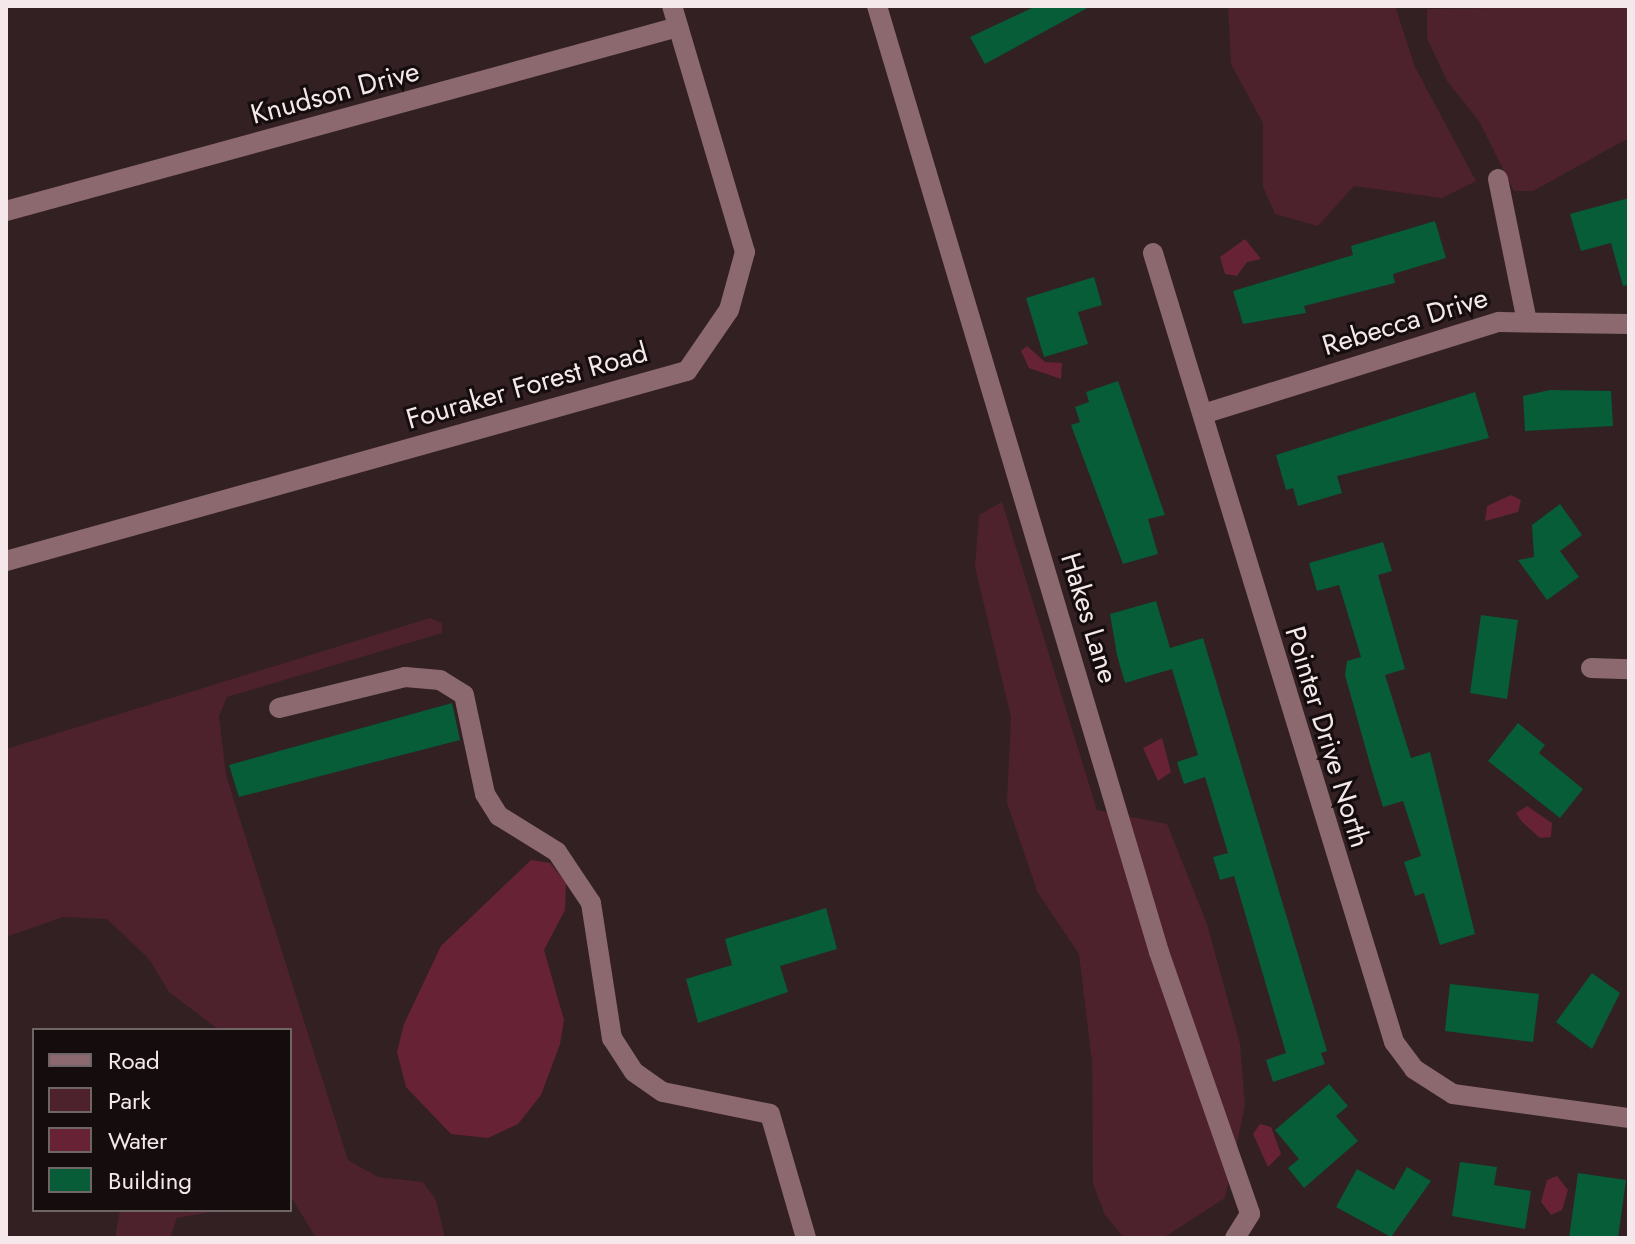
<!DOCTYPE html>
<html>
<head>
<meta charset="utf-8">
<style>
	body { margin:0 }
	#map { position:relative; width:1635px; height:1244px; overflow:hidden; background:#322023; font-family:Jost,sans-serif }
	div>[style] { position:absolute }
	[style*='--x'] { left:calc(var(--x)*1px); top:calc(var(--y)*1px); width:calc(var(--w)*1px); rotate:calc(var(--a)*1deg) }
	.green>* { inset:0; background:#4d222c }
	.water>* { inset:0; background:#672335 }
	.building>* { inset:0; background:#065d37 }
	.minor>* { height:20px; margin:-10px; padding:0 10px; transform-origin:10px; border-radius:10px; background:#8b696e }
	span { translate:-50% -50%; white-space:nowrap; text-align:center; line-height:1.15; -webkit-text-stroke:6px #150c0e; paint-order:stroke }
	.street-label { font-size:28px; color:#f5e8ea }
	.frame { position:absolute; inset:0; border:8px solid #f5e8ea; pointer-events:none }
	.legend { position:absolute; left:32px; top:1028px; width:260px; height:184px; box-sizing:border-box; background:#150c0e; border:2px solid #6f6466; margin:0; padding:10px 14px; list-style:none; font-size:24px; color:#f5e8ea }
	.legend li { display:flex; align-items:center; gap:16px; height:40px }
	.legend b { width:40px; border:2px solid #6f6466 }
</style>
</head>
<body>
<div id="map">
	<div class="green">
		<div style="clip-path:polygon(1228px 6px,1395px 6px,1415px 67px,1476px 181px,1442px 198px,1354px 186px,1318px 226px,1275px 214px,1263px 187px,1263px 123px,1231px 64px)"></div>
		<div style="clip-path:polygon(1629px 6px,1629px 138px,1533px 191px,1514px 191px,1479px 121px,1447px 81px,1427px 38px,1427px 9px)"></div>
		<div style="clip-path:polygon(1002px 502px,1097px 810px,1167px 824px,1207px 924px,1240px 1044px,1245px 1106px,1225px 1198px,1163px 1238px,1124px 1238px,1105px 1215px,1093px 1184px,1092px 1062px,1079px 954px,1038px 893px,1007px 803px,1011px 717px,975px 567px,979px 515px)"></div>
		<div style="clip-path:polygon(430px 618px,442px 623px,442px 633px,227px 697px,219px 716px,226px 775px,348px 1160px,378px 1177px,423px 1182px,436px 1200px,445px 1238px,316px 1238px,290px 1195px,290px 1030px,219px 1030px,169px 992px,149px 959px,107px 919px,63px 917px,6px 937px,6px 749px)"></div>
		<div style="clip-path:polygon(120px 1210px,222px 1210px,177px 1218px,170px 1238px,115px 1238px)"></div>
	</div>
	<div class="water">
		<div style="clip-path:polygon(1245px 239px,1261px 259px,1247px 262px,1237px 276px,1225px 274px,1220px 257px)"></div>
		<div style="clip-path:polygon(1027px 346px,1045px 362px,1062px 363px,1061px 379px,1029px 368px,1021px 351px)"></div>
		<div style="clip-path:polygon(1511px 495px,1521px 500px,1518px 512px,1485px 521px,1487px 506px)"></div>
		<div style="clip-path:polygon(1162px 738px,1171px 772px,1158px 781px,1143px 748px)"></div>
		<div style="clip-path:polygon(1527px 806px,1552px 823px,1551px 837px,1540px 838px,1522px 822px,1516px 813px)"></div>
		<div style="clip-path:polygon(531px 860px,550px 863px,566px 883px,565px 910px,544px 950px,564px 1020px,560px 1044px,541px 1095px,518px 1124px,488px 1138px,451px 1134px,406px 1087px,397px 1052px,404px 1024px,441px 946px)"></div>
		<div style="clip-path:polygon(1260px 1124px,1271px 1127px,1281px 1154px,1268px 1167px,1253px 1134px)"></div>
		<div style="clip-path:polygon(1557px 1176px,1568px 1190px,1562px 1210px,1551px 1215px,1541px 1202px,1547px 1180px)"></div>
	</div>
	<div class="building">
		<div style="clip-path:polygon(1036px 6px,1091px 6px,985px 64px,970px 37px)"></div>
		<div style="clip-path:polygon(1629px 198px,1629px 285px,1623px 286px,1611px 243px,1581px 251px,1570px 214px)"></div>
		<div style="clip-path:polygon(1435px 221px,1446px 258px,1393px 274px,1395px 283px,1304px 306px,1306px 313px,1243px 324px,1233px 291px,1353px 255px,1351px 246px)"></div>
		<div style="clip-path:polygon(1094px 277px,1102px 305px,1078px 312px,1088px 344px,1044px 357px,1026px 298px)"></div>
		<div style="clip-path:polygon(1118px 381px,1165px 515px,1148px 519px,1158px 554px,1123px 564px,1071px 425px,1080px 422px,1075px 407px,1089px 402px,1086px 392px)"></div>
		<div style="clip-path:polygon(1550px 390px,1611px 391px,1613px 426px,1525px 431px,1523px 396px)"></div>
		<div style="clip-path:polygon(1475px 392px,1489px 438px,1337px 476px,1342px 493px,1298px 506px,1293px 488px,1286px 490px,1276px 455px)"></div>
		<div style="clip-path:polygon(1560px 504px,1582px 535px,1560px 551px,1579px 577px,1547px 600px,1518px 560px,1534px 557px,1532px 525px)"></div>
		<div style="clip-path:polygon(1383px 542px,1392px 571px,1378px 575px,1405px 669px,1385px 675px,1411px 758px,1430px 752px,1475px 934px,1440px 945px,1424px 893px,1415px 896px,1404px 862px,1421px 856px,1403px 801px,1383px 807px,1372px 771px,1345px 675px,1347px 661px,1361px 657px,1339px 585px,1317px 591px,1309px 563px)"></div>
		<div style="clip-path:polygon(1156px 601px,1170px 648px,1203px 638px,1327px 1051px,1321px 1053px,1325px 1064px,1273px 1082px,1266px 1060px,1286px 1053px,1234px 876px,1220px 880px,1213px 857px,1228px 853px,1205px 777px,1184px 784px,1177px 762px,1198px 755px,1172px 669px,1125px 683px,1117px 655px,1110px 614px)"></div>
		<div style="clip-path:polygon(1481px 615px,1518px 620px,1507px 699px,1470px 693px)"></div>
		<div style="clip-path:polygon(452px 703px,460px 740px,239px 797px,229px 765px)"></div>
		<div style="clip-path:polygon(1518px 723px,1545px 745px,1539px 753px,1583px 789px,1560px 818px,1488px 761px)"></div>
		<div style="clip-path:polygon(826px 908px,837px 949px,780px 966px,788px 992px,698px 1023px,686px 979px,732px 965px,725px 939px)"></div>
		<div style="clip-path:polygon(1592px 973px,1620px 993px,1592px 1049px,1556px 1022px)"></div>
		<div style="clip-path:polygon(1450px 984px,1539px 994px,1533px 1042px,1445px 1031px)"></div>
		<div style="clip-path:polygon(1329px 1084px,1348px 1106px,1336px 1116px,1358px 1141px,1304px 1188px,1288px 1168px,1299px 1159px,1275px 1130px)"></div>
		<div style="clip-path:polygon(1460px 1162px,1497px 1167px,1494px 1185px,1531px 1191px,1525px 1229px,1452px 1216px)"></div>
		<div style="clip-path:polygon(1407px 1167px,1431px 1181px,1391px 1237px,1336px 1207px,1357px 1169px,1394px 1190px)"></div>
		<div style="clip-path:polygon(1578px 1173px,1626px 1180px,1618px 1238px,1569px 1238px)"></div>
	</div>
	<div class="minor">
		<div style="--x:877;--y:6;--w:987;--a:73.4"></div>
		<div style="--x:1159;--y:952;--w:277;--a:70.8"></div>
		<div style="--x:1250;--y:1214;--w:28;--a:122"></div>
		<div style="--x:1498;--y:179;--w:141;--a:78.5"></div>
		<div style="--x:6;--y:211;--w:697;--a:-15.31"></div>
		<div style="--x:1153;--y:253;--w:825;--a:73.01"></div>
		<div style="--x:1394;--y:1042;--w:34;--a:53"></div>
		<div style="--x:1414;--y:1069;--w:46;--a:32.7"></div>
		<div style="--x:1453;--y:1094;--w:178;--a:7.8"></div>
		<div style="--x:1203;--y:414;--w:310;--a:-17.3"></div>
		<div style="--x:1499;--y:322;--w:130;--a:0.9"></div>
		<div style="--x:6;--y:561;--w:707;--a:-15.59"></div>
		<div style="--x:687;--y:371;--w:74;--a:-55.5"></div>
		<div style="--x:729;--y:310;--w:60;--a:-74.6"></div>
		<div style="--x:745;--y:252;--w:257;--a:-106.5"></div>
		<div style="--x:1591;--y:668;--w:38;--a:2"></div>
		<div style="--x:279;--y:708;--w:130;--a:-13.8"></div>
		<div style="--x:405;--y:677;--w:35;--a:5"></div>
		<div style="--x:440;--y:680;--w:28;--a:32"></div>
		<div style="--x:464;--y:695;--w:101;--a:78"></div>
		<div style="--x:485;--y:794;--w:26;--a:58"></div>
		<div style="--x:499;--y:816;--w:68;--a:31.8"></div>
		<div style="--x:557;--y:852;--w:61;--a:56.3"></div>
		<div style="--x:591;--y:903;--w:137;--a:81.2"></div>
		<div style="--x:612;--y:1038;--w:40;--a:57.1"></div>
		<div style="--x:634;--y:1072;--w:35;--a:35"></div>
		<div style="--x:663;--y:1092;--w:109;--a:11.6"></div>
		<div style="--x:770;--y:1114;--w:129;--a:73.8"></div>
	</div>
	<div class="street-label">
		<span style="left:335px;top:93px;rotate:-15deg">Knudson Drive</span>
		<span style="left:1405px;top:322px;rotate:-17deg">Rebecca Drive</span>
		<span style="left:527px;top:386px;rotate:-16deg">Fouraker Forest Road</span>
		<span style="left:1089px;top:618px;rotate:73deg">Hakes Lane</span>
		<span style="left:1327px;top:737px;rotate:73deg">Pointer Drive North</span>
	</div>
	<div class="frame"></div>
	<ul class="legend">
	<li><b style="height:10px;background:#8b696e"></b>Road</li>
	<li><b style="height:22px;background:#4d222c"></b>Park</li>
	<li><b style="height:22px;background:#672335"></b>Water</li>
	<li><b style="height:22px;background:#065d37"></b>Building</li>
	</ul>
</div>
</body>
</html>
